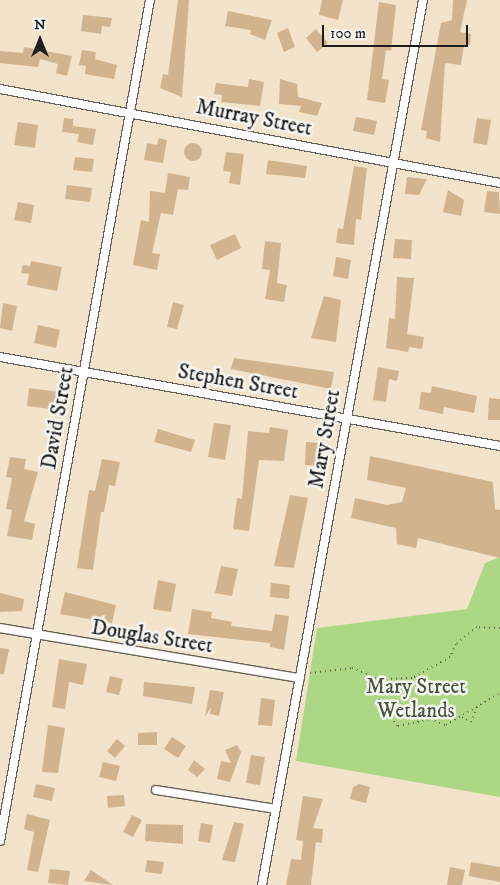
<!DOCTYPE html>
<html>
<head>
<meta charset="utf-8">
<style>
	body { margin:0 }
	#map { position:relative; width:500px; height:885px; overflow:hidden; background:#f3e3cb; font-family:"IM FELL DW Pica",serif }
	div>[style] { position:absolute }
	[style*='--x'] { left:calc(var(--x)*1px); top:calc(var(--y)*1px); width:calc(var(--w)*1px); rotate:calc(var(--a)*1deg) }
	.green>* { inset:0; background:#acd885 }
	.building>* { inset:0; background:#d1b48e }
	.round { border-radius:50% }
	.path>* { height:2px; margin-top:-1px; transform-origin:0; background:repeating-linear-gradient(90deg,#676259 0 1px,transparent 0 5px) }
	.roads { filter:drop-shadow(1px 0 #676259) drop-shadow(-1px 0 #676259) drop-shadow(0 1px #676259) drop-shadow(0 -1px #676259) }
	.street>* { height:8px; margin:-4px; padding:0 4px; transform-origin:4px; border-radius:4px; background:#fff }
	span { translate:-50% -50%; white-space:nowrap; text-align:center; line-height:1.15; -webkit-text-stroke:5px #f6f6f2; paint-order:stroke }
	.street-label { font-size:21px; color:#1c1c1c }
	.park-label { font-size:21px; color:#47543c }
	.north { position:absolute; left:15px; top:15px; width:50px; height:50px; -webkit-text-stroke:4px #f6f6f2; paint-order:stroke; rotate:0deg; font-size:14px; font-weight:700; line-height:20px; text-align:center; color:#1c1c1c }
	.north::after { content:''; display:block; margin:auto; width:18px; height:22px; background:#1c1c1c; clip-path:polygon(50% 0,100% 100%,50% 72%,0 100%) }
	.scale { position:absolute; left:322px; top:25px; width:146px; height:22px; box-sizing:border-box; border:2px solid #1c1c1c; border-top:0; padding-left:6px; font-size:15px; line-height:18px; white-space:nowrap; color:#1c1c1c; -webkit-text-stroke:4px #f6f6f2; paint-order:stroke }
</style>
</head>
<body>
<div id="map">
	<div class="green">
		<div style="clip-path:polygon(500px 557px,500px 797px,296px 761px,317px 628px,467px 609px,485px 563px)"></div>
	</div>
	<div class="building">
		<div style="clip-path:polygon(178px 0,189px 0,182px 97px,160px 88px,163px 74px,168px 75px)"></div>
		<div style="clip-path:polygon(322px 0,343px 0,338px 20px,319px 15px)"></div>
		<div style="clip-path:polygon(453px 0,467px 0,460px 32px,471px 34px,470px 45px,464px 45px,461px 65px,445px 63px,440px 142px,426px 138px,427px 131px,421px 130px,441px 23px,452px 20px)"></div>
		<div style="clip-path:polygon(379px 2px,396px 5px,391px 51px,386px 50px,382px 79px,389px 80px,385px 103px,367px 100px)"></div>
		<div style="clip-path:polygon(228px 11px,272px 20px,265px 40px,250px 34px,251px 30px,225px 26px)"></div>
		<div style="clip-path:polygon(83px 15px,112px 18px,110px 27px,102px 26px,101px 34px,81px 31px)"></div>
		<div style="clip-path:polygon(288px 28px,295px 47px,284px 52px,277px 33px)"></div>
		<div style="clip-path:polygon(316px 29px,328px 43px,317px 52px,306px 38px)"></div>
		<div style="clip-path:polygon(24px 47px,72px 56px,67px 76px,56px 73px,58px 64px,40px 59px,38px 67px,0 63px,0 51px,23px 53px)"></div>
		<div style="clip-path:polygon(82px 50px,96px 52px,95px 59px,117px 65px,114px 79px,85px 74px,86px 66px,79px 65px)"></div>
		<div style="clip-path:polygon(249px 79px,264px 82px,260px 106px,221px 102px,222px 95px,214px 94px,216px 83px,248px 87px)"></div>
		<div style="clip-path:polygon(280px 79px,297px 84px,298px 97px,322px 103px,317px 116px,299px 112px,301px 106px,279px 104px)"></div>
		<div style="clip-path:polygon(356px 117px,377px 121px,374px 135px,353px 131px)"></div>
		<div style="clip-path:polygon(64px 118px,73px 119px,73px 126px,96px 129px,93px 145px,77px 142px,79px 134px,62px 132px)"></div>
		<div style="clip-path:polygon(477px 118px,491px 120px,487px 145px,473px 143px)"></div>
		<div style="clip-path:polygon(18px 122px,38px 125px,35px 148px,14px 145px)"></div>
		<div style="clip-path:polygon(159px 138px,167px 140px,163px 163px,144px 160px,147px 143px,157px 145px)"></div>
		<div class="round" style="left:184px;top:143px;width:18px;height:18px"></div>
		<div style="clip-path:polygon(226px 152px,244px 154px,240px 185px,229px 183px,231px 172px,223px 171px)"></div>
		<div style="clip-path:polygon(75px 157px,94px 159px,92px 172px,73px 170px)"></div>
		<div style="clip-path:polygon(268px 160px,307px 166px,305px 178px,266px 174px)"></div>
		<div style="clip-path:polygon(354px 166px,367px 168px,361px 220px,356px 219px,354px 245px,336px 243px,338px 228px,343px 229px)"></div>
		<div style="clip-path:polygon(168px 173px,190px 177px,188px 190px,178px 189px,173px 215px,161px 213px,152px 253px,160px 254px,157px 270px,133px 265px,141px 220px,149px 222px,150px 191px,165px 193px)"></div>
		<div style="clip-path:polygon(407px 177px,427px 179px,419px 195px,405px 194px)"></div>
		<div style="clip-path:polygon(67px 185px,92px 188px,90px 202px,65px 199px)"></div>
		<div style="clip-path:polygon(448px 190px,464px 200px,461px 216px,443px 212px)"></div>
		<div style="clip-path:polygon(487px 191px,499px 192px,500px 214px,484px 212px)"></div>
		<div style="clip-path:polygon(18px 202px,34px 205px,31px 223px,14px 220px)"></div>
		<div style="clip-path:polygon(235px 234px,241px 248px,217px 260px,210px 245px)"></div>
		<div style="clip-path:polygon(395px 239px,412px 240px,411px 259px,393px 258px)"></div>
		<div style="clip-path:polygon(265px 241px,281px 243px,277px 283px,287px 285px,284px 302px,265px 299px,270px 270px,262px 269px)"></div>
		<div style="clip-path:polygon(336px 257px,351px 260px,348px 279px,333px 276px)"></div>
		<div style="clip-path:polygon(31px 261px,62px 267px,57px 291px,27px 285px,29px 274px,21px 273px,23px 265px,30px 266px)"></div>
		<div style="clip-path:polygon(397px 277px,414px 278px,407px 334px,424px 337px,422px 349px,409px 347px,408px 352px,386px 348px,389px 318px,395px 319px)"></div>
		<div style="clip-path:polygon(324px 296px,341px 300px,336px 342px,311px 338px)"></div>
		<div style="clip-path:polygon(173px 302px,184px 305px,177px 329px,167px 327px)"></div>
		<div style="clip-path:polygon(3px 303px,17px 306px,12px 331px,0 328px)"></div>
		<div style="clip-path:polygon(38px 325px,60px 330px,56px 348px,34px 343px)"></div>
		<div style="clip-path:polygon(234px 358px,334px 372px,331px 389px,231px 369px)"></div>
		<div style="clip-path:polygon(378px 367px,399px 371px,397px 381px,389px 379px,386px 402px,373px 400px)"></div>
		<div style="clip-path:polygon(432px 386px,477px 396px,474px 413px,444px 407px,443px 414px,419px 409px,421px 392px,431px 393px)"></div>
		<div style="clip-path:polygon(29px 388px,60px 392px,58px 410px,27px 406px)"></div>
		<div style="clip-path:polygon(489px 398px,500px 399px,500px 420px,488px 420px)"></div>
		<div style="clip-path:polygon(214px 423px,231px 425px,225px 460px,208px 457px)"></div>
		<div style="clip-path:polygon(270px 427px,288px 430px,284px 461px,259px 460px,249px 531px,233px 529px,237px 498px,242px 499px,248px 431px,269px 433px)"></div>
		<div style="clip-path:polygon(158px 429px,195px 440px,191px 452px,154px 442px)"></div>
		<div style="clip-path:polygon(306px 442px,323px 443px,322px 466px,305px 465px)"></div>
		<div style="clip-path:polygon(370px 456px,493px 482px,495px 509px,500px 510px,500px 558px,418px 538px,416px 548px,397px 544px,396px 528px,351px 518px,355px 498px,387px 505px,402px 502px,406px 488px,367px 480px)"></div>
		<div style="clip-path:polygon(10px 457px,26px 459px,24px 469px,38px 472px,24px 521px,35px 524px,32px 540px,7px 536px,12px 510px,6px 509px,12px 478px,6px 477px)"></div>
		<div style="clip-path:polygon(102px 459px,120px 462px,115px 486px,109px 485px,104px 512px,101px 512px,93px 570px,77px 568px,89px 490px,95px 491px)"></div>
		<div style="clip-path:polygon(290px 495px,308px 498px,294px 568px,274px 566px)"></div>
		<div style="clip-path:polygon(221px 566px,238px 569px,232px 596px,215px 593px)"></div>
		<div style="clip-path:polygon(158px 580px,176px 584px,171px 612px,153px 609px)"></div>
		<div style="clip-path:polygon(271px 583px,290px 585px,289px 599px,270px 597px)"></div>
		<div style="clip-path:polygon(65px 592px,116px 605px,112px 623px,60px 614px)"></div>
		<div style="clip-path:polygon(0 593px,24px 599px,22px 611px,0 612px)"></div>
		<div style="clip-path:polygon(192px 609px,212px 612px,211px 618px,232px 622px,231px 626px,272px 631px,275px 614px,289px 616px,284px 650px,270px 647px,270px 643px,188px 634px)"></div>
		<div style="clip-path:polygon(0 648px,9px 649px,4px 674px,0 674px)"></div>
		<div style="clip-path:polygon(59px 659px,87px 664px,83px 685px,69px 682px,65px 709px,52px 707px)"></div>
		<div style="clip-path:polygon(110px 676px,123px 679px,119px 695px,106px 692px)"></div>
		<div style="clip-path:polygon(144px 682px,195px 687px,192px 704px,143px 696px)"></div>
		<div style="clip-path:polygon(210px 690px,224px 692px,219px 716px,210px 714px,211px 707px,205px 717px)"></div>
		<div style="clip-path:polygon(261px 698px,275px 700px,272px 726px,258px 725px)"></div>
		<div style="clip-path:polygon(48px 725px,65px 728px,58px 773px,42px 772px)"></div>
		<div style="clip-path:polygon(157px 732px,157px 745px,138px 745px,138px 733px)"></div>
		<div style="clip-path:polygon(172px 737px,186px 746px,178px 758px,164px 749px)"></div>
		<div style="clip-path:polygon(117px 739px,125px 746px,115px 758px,107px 751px)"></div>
		<div style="clip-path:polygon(237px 745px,241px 752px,230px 782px,217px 779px,221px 761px,231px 763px,225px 750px)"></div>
		<div style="clip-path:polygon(251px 755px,265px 757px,260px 785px,246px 783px)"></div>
		<div style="clip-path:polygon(194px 760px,205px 769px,197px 777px,188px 770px)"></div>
		<div style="clip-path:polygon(103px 762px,120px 766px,116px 781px,99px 777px)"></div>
		<div style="clip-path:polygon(36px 784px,55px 788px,52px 801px,33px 797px)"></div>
		<div style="clip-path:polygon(359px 784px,370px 787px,366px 803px,350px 799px,353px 787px)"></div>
		<div style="clip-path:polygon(124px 795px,125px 806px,108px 808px,107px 796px)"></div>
		<div style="clip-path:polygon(303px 796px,323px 799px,313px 828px,323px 829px,322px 843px,316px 842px,311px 885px,286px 885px,291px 859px,301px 860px,303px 841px,296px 840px)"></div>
		<div style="clip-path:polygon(27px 814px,50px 820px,38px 872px,27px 870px,34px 832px,24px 829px)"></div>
		<div style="clip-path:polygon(132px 815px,142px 820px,133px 837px,123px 832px)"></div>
		<div style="clip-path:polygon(234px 822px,244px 824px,235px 862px,222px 860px)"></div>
		<div style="clip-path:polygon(201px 823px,213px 825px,210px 843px,198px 841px)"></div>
		<div style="clip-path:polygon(146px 824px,183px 825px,183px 844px,145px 841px)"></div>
		<div style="clip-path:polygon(147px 860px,164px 862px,162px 874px,145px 872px)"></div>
		<div style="clip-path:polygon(471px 862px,500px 867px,500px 882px,469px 876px)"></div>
		<div style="clip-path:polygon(450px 867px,465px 870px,462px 885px,447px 885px)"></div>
		<div style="clip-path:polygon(50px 869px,70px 871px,68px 885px,48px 883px)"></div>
		<div style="clip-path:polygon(91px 870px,113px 885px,84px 881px)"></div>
	</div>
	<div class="path">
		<div style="--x:500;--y:628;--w:23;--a:-178"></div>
		<div style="--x:477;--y:627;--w:27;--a:141"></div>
		<div style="--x:456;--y:644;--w:14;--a:115"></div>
		<div style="--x:450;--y:657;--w:43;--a:151.1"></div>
		<div style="--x:412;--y:678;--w:33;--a:178"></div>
		<div style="--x:379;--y:679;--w:22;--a:90"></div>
		<div style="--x:379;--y:701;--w:31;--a:53"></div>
		<div style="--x:398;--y:726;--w:33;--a:-12"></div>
		<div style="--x:430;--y:719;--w:17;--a:21"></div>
		<div style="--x:446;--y:725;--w:63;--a:-30.7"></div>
		<div style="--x:310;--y:673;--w:42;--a:-6.8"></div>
		<div style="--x:352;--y:668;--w:29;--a:22"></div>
		<div style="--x:462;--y:717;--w:10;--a:29"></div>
		<div style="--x:471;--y:722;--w:18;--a:-68"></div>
	</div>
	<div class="roads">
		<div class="street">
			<div style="--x:0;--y:89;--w:509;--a:10.65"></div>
			<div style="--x:0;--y:357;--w:508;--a:10.09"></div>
			<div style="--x:0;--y:628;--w:304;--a:9.5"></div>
			<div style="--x:156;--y:790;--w:121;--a:9"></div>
			<div style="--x:0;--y:841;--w:854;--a:-79.89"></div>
			<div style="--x:262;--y:885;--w:900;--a:-79.69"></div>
		</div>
	</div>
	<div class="street-label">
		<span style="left:254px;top:118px;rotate:11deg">Murray Street</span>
		<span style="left:238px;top:382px;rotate:10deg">Stephen Street</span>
		<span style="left:58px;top:418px;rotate:-80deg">David Street</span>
		<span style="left:325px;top:439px;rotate:-80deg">Mary Street</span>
		<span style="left:152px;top:637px;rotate:9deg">Douglas Street</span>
	</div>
	<div class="park-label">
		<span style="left:416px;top:699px">Mary Street<br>Wetlands</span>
	</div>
	<div class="north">N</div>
	<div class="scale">100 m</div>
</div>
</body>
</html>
